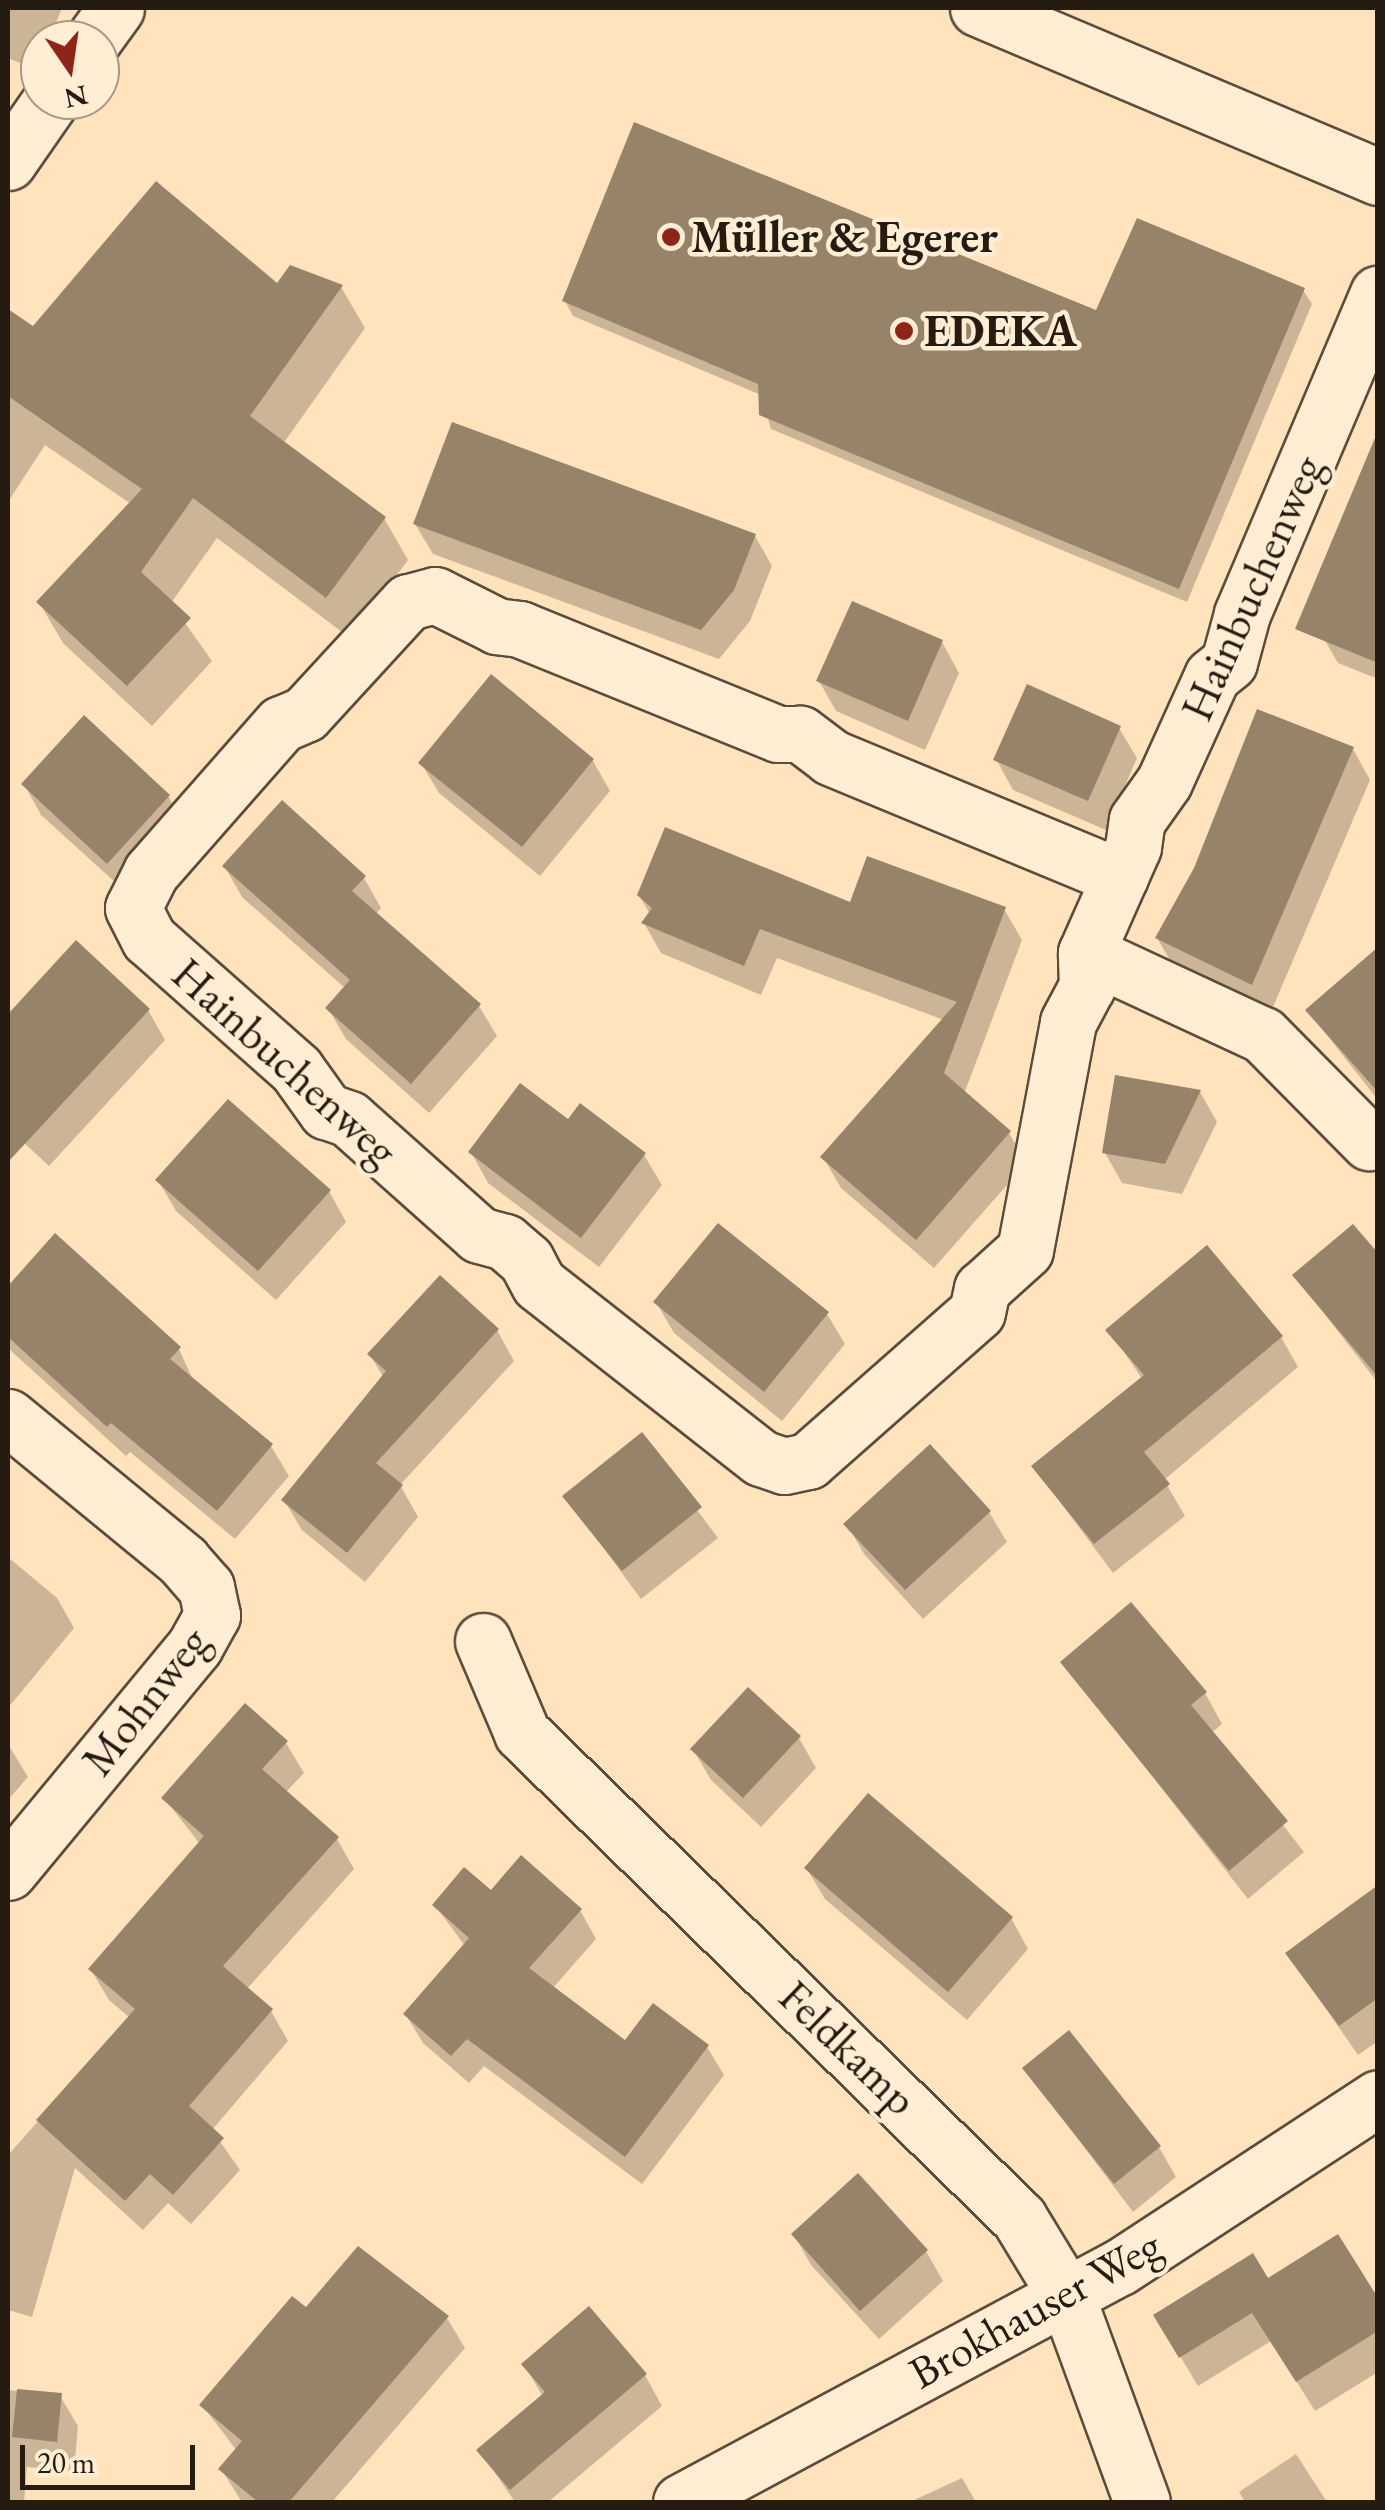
<!DOCTYPE html>
<html>
<head>
<meta charset="utf-8">
<style>
	body { margin:0 }
	#map { position:relative; width:1385px; height:2510px; overflow:hidden; background:#ffe3bd; font-family:"EB Garamond",serif }
	div>[style] { position:absolute }
	[style*='--x'] { left:calc(var(--x)*1px); top:calc(var(--y)*1px); width:calc(var(--w)*1px); rotate:calc(var(--a)*1deg) }
	.shadow>* { inset:0; background:#0003 }
	.building>* { inset:0; background:#96836a }
	.roads { filter:drop-shadow(2px 0 #5c4d3b) drop-shadow(-2px 0 #5c4d3b) drop-shadow(0 2px #5c4d3b) drop-shadow(0 -2px #5c4d3b) }
	.minor>* { height:55px; margin:-27.5px; padding:0 27.5px; transform-origin:27.5px; border-radius:27.5px; background:#ffedd4 }
	.dots>* { width:28px; height:28px; translate:-50% -50%; box-sizing:border-box; border:5px solid #ffedd4; border-radius:50% }
	span { translate:-50% -50%; white-space:nowrap; text-align:center; line-height:1.15; -webkit-text-stroke:9px #ffedd4; paint-order:stroke }
	.poi-label { font-size:45px; color:#251b10; font-weight:700 }
	.left { translate:0 -50%; text-align:left }
	.street-label { font-size:45px; color:#251b10 }
	.frame { position:absolute; inset:0; border:10px solid #251b10; pointer-events:none }
	.north { position:absolute; left:20px; top:20px; width:100px; height:100px; box-sizing:border-box; background:#ffedd4; border:2px solid #a89986; border-radius:50%; rotate:167deg; font-size:28px; font-weight:700; line-height:40px; text-align:center; color:#251b10 }
	.north::after { content:''; display:block; margin:auto; width:35px; height:45px; background:#8f2418; clip-path:polygon(50% 0,100% 100%,50% 72%,0 100%) }
	.scale { position:absolute; left:20px; top:2445px; width:175px; height:45px; box-sizing:border-box; border:5px solid #251b10; border-top:0; padding-left:12px; font-size:30px; line-height:35px; white-space:nowrap; color:#251b10; -webkit-text-stroke:8px #ffedd4; paint-order:stroke }
</style>
</head>
<body>
<div id="map">
	<div class="shadow">
		<div style="clip-path:polygon(8px 8px,62px 8px,49px 40px,40px 40px,37px 70px,8px 58px)"></div>
		<div style="clip-path:polygon(277px 286px,341px 287px,365px 328px,283px 444px,384px 518px,408px 560px,350px 638px,217px 538px,171px 603px,212px 661px,152px 726px,63px 643px,39px 602px,131px 504px,45px 445px,8px 502px,8px 312px,33px 329px)"></div>
		<div style="clip-path:polygon(1303px 290px,1312px 304px,1187px 602px,771px 429px,761px 395px,573px 316px,565px 301px,1097px 313px)"></div>
		<div style="clip-path:polygon(1378px 439px,1378px 679px,1338px 663px,1306px 608px)"></div>
		<div style="clip-path:polygon(415px 524px,755px 536px,772px 566px,750px 621px,719px 659px,433px 554px)"></div>
		<div style="clip-path:polygon(942px 642px,959px 673px,925px 750px,836px 711px,819px 681px)"></div>
		<div style="clip-path:polygon(491px 678px,593px 761px,610px 791px,540px 876px,439px 793px,421px 763px)"></div>
		<div style="clip-path:polygon(1119px 728px,1137px 758px,1106px 830px,1013px 790px,996px 759px)"></div>
		<div style="clip-path:polygon(1353px 749px,1370px 780px,1270px 1014px,1175px 969px,1157px 938px)"></div>
		<div style="clip-path:polygon(24px 784px,168px 796px,186px 827px,126px 892px,41px 815px)"></div>
		<div style="clip-path:polygon(225px 867px,364px 878px,381px 908px,375px 915px,479px 1006px,497px 1036px,429px 1113px,346px 1039px,328px 1008px,346px 989px,242px 897px)"></div>
		<div style="clip-path:polygon(639px 895px,1004px 909px,1022px 940px,964px 1094px,1009px 1133px,1026px 1163px,934px 1268px,841px 1188px,823px 1157px,944px 1020px,777px 958px,761px 995px,661px 953px,644px 923px,650px 914px)"></div>
		<div style="clip-path:polygon(76px 944px,148px 1010px,165px 1040px,49px 1166px,8px 1128px,8px 1018px)"></div>
		<div style="clip-path:polygon(1378px 950px,1378px 1100px,1308px 1011px)"></div>
		<div style="clip-path:polygon(1200px 1092px,1217px 1122px,1182px 1194px,1122px 1183px,1105px 1153px)"></div>
		<div style="clip-path:polygon(471px 1152px,644px 1155px,662px 1185px,599px 1267px,488px 1183px)"></div>
		<div style="clip-path:polygon(158px 1180px,329px 1191px,346px 1222px,276px 1300px,176px 1211px)"></div>
		<div style="clip-path:polygon(56px 1237px,179px 1349px,194px 1382px,271px 1446px,289px 1476px,235px 1539px,130px 1452px,126px 1456px,8px 1348px,8px 1289px)"></div>
		<div style="clip-path:polygon(1378px 1257px,1378px 1383px,1295px 1276px)"></div>
		<div style="clip-path:polygon(656px 1302px,827px 1314px,845px 1344px,782px 1421px,674px 1333px)"></div>
		<div style="clip-path:polygon(497px 1330px,514px 1361px,400px 1485px,418px 1517px,365px 1582px,302px 1530px,284px 1500px,384px 1378px,370px 1355px)"></div>
		<div style="clip-path:polygon(1109px 1330px,1281px 1337px,1298px 1367px,1164px 1480px,1185px 1516px,1113px 1573px,1034px 1467px,1143px 1380px)"></div>
		<div style="clip-path:polygon(642px 1436px,718px 1538px,641px 1599px,566px 1497px)"></div>
		<div style="clip-path:polygon(989px 1512px,1007px 1542px,923px 1619px,864px 1554px,847px 1524px)"></div>
		<div style="clip-path:polygon(8px 1557px,57px 1598px,74px 1628px,8px 1708px)"></div>
		<div style="clip-path:polygon(1063px 1662px,1205px 1693px,1222px 1724px,1211px 1733px,1304px 1852px,1248px 1899px)"></div>
		<div style="clip-path:polygon(799px 1738px,816px 1768px,761px 1827px,711px 1780px,693px 1749px)"></div>
		<div style="clip-path:polygon(286px 1743px,304px 1773px,285px 1793px,337px 1839px,354px 1869px,246px 1990px,271px 2011px,288px 2041px,212px 2130px,240px 2170px,191px 2224px,168px 2203px,143px 2230px,75px 2168px,32px 2317px,8px 2310px,8px 2155px,130px 2018px,109px 2000px,91px 1970px,200px 1844px,164px 1798px)"></div>
		<div style="clip-path:polygon(8px 1744px,28px 1777px,8px 1800px)"></div>
		<div style="clip-path:polygon(807px 1869px,1011px 1918px,1028px 1949px,967px 2020px,825px 1899px)"></div>
		<div style="clip-path:polygon(491px 1894px,580px 1910px,596px 1939px,552px 1989px,625px 2044px,707px 2047px,724px 2075px,642px 2184px,484px 2066px,469px 2083px,423px 2043px,406px 2015px,465px 1946px,435px 1905px)"></div>
		<div style="clip-path:polygon(1378px 1904px,1378px 2041px,1358px 2055px,1288px 1954px)"></div>
		<div style="clip-path:polygon(1025px 2069px,1159px 2147px,1176px 2177px,1133px 2212px)"></div>
		<div style="clip-path:polygon(794px 2235px,926px 2251px,943px 2281px,879px 2339px,811px 2265px)"></div>
		<div style="clip-path:polygon(359px 2249px,447px 2318px,465px 2348px,332px 2502px,242px 2502px,221px 2469px,237px 2451px,202px 2405px,307px 2310px)"></div>
		<div style="clip-path:polygon(1267px 2281px,1378px 2302px,1378px 2372px,1315px 2411px,1271px 2341px,1198px 2386px,1174px 2346px)"></div>
		<div style="clip-path:polygon(524px 2364px,645px 2375px,662px 2406px,548px 2502px,515px 2502px,480px 2451px,543px 2397px)"></div>
		<div style="clip-path:polygon(8px 2390px,60px 2396px,78px 2426px,74px 2471px,27px 2467px,24px 2502px,8px 2502px)"></div>
		<div style="clip-path:polygon(1296px 2454px,1327px 2502px,1245px 2502px,1239px 2492px)"></div>
		<div style="clip-path:polygon(962px 2478px,976px 2502px,910px 2502px)"></div>
	</div>
	<div class="building">
		<div style="clip-path:polygon(634px 122px,1096px 310px,1137px 218px,1305px 288px,1179px 589px,759px 415px,758px 384px,562px 301px)"></div>
		<div style="clip-path:polygon(156px 181px,277px 283px,290px 265px,343px 285px,250px 416px,386px 517px,326px 598px,193px 498px,141px 572px,191px 618px,127px 686px,36px 602px,142px 489px,8px 396px,8px 309px,33px 326px)"></div>
		<div style="clip-path:polygon(452px 422px,756px 534px,734px 590px,701px 630px,413px 524px)"></div>
		<div style="clip-path:polygon(1377px 433px,1378px 434px,1378px 663px,1295px 629px)"></div>
		<div style="clip-path:polygon(852px 601px,943px 640px,908px 721px,816px 681px)"></div>
		<div style="clip-path:polygon(491px 674px,594px 759px,522px 847px,418px 763px)"></div>
		<div style="clip-path:polygon(1027px 684px,1121px 726px,1088px 801px,993px 760px)"></div>
		<div style="clip-path:polygon(1257px 709px,1354px 747px,1252px 985px,1155px 938px,1194px 868px)"></div>
		<div style="clip-path:polygon(84px 715px,170px 795px,107px 864px,21px 784px)"></div>
		<div style="clip-path:polygon(282px 800px,366px 876px,352px 891px,481px 1004px,411px 1084px,325px 1008px,350px 980px,222px 866px)"></div>
		<div style="clip-path:polygon(665px 827px,850px 902px,867px 856px,1006px 907px,944px 1073px,1011px 1131px,916px 1240px,820px 1157px,957px 1002px,760px 929px,744px 966px,641px 923px,652px 908px,637px 895px)"></div>
		<div style="clip-path:polygon(76px 940px,150px 1009px,8px 1162px,8px 1014px)"></div>
		<div style="clip-path:polygon(1378px 947px,1378px 1092px,1305px 1010px)"></div>
		<div style="clip-path:polygon(1115px 1075px,1201px 1090px,1165px 1164px,1102px 1153px)"></div>
		<div style="clip-path:polygon(520px 1083px,568px 1119px,580px 1103px,646px 1153px,581px 1238px,468px 1152px)"></div>
		<div style="clip-path:polygon(228px 1099px,331px 1190px,258px 1271px,155px 1180px)"></div>
		<div style="clip-path:polygon(718px 1223px,829px 1312px,764px 1392px,653px 1302px)"></div>
		<div style="clip-path:polygon(1353px 1224px,1378px 1253px,1378px 1377px,1292px 1275px)"></div>
		<div style="clip-path:polygon(55px 1233px,181px 1347px,170px 1359px,273px 1444px,217px 1511px,111px 1423px,107px 1427px,8px 1337px,8px 1286px)"></div>
		<div style="clip-path:polygon(1207px 1245px,1283px 1336px,1144px 1452px,1170px 1484px,1094px 1544px,1031px 1466px,1144px 1375px,1105px 1330px)"></div>
		<div style="clip-path:polygon(440px 1275px,499px 1329px,376px 1463px,403px 1485px,347px 1553px,281px 1500px,386px 1371px,367px 1354px)"></div>
		<div style="clip-path:polygon(642px 1432px,702px 1507px,622px 1571px,562px 1496px)"></div>
		<div style="clip-path:polygon(930px 1444px,991px 1511px,905px 1590px,843px 1524px)"></div>
		<div style="clip-path:polygon(1131px 1602px,1207px 1692px,1191px 1705px,1288px 1821px,1229px 1871px,1060px 1662px)"></div>
		<div style="clip-path:polygon(748px 1687px,801px 1736px,743px 1798px,690px 1749px)"></div>
		<div style="clip-path:polygon(245px 1703px,288px 1741px,262px 1769px,339px 1837px,223px 1966px,273px 2009px,189px 2106px,224px 2138px,173px 2195px,150px 2174px,125px 2201px,36px 2120px,135px 2009px,88px 1969px,204px 1836px,161px 1798px)"></div>
		<div style="clip-path:polygon(868px 1793px,1013px 1917px,948px 1992px,804px 1868px)"></div>
		<div style="clip-path:polygon(521px 1855px,582px 1909px,529px 1968px,625px 2040px,653px 2003px,709px 2045px,625px 2157px,467px 2039px,451px 2056px,403px 2014px,469px 1938px,432px 1905px,464px 1867px,491px 1890px)"></div>
		<div style="clip-path:polygon(1378px 1885px,1378px 1998px,1339px 2026px,1285px 1953px)"></div>
		<div style="clip-path:polygon(1069px 2030px,1161px 2146px,1114px 2184px,1022px 2068px)"></div>
		<div style="clip-path:polygon(858px 2173px,928px 2250px,860px 2311px,791px 2234px)"></div>
		<div style="clip-path:polygon(1338px 2234px,1378px 2298px,1378px 2331px,1296px 2382px,1252px 2313px,1179px 2358px,1153px 2315px,1253px 2253px,1268px 2278px)"></div>
		<div style="clip-path:polygon(358px 2246px,449px 2316px,289px 2502px,258px 2502px,218px 2469px,242px 2441px,199px 2405px,292px 2296px,306px 2307px)"></div>
		<div style="clip-path:polygon(589px 2306px,647px 2374px,510px 2490px,476px 2450px,545px 2392px,521px 2364px)"></div>
		<div style="clip-path:polygon(17px 2389px,62px 2393px,57px 2442px,12px 2437px)"></div>
	</div>
	<div class="roads">
		<div class="minor">
			<div style="--x:978;--y:8;--w:434;--a:22.9"></div>
			<div style="--x:93;--y:40;--w:39;--a:-54"></div>
			<div style="--x:8;--y:162;--w:75;--a:-55.3"></div>
			<div style="--x:1120;--y:877;--w:313;--a:-157.5"></div>
			<div style="--x:831;--y:757;--w:39;--a:-143"></div>
			<div style="--x:800;--y:734;--w:22;--a:180"></div>
			<div style="--x:778;--y:734;--w:279;--a:-157.9"></div>
			<div style="--x:520;--y:629;--w:23;--a:-173"></div>
			<div style="--x:497;--y:626;--w:69;--a:-153.4"></div>
			<div style="--x:435;--y:595;--w:28;--a:165"></div>
			<div style="--x:408;--y:602;--w:152;--a:132.6"></div>
			<div style="--x:305;--y:714;--w:26;--a:157"></div>
			<div style="--x:281;--y:724;--w:197;--a:131.3"></div>
			<div style="--x:151;--y:872;--w:40;--a:116.6"></div>
			<div style="--x:133;--y:908;--w:35;--a:63"></div>
			<div style="--x:149;--y:939;--w:196;--a:41.5"></div>
			<div style="--x:296;--y:1069;--w:52;--a:54.5"></div>
			<div style="--x:326;--y:1111;--w:24;--a:19"></div>
			<div style="--x:349;--y:1119;--w:174;--a:41.7"></div>
			<div style="--x:479;--y:1235;--w:27;--a:15"></div>
			<div style="--x:505;--y:1242;--w:28;--a:41"></div>
			<div style="--x:526;--y:1260;--w:27;--a:62"></div>
			<div style="--x:539;--y:1284;--w:282;--a:38.1"></div>
			<div style="--x:761;--y:1458;--w:24;--a:19"></div>
			<div style="--x:784;--y:1466;--w:25;--a:-12"></div>
			<div style="--x:808;--y:1461;--w:225;--a:-41.4"></div>
			<div style="--x:977;--y:1312;--w:24;--a:-78"></div>
			<div style="--x:982;--y:1289;--w:58;--a:-42.2"></div>
			<div style="--x:1025;--y:1250;--w:232;--a:-79.3"></div>
			<div style="--x:1068;--y:1022;--w:40;--a:-62"></div>
			<div style="--x:1087;--y:987;--w:34;--a:-92"></div>
			<div style="--x:1086;--y:953;--w:116;--a:-66.1"></div>
			<div style="--x:1133;--y:847;--w:27;--a:-82"></div>
			<div style="--x:1137;--y:820;--w:47;--a:-54.6"></div>
			<div style="--x:1164;--y:782;--w:116;--a:-65.6"></div>
			<div style="--x:1212;--y:676;--w:22;--a:-39"></div>
			<div style="--x:1229;--y:662;--w:50;--a:-74.8"></div>
			<div style="--x:1242;--y:614;--w:348;--a:-67"></div>
			<div style="--x:1086;--y:953;--w:195;--a:24.9"></div>
			<div style="--x:1263;--y:1035;--w:151;--a:45.3"></div>
			<div style="--x:8;--y:1417;--w:227;--a:39.4"></div>
			<div style="--x:183;--y:1561;--w:35;--a:49"></div>
			<div style="--x:206;--y:1587;--w:29;--a:78"></div>
			<div style="--x:212;--y:1615;--w:35;--a:119"></div>
			<div style="--x:195;--y:1646;--w:293;--a:129.6"></div>
			<div style="--x:483;--y:1641;--w:100;--a:67"></div>
			<div style="--x:522;--y:1733;--w:694;--a:44.3"></div>
			<div style="--x:1019;--y:2218;--w:92;--a:58.7"></div>
			<div style="--x:1067;--y:2297;--w:218;--a:69.9"></div>
			<div style="--x:681;--y:2502;--w:498;--a:-28.2"></div>
			<div style="--x:1120;--y:2267;--w:308;--a:-33.2"></div>
		</div>
	</div>
	<div class="dots">
		<div style="left:671px;top:237px;background:#8f2418"></div>
		<div style="left:904px;top:331px;background:#8f2418"></div>
	</div>
	<div class="poi-label">
		<span class="left" style="left:691px;top:237px">Müller &amp; Egerer</span>
		<span class="left" style="left:924px;top:331px">EDEKA</span>
	</div>
	<div class="street-label">
		<span style="left:1252px;top:588px;rotate:-66deg">Hainbuchenweg</span>
		<span style="left:285px;top:1062px;rotate:42deg">Hainbuchenweg</span>
		<span style="left:145px;top:1701px;rotate:-52deg">Mohnweg</span>
		<span style="left:848px;top:2048px;rotate:44deg">Feldkamp</span>
		<span style="left:1035px;top:2309px;rotate:-29deg">Brokhauser Weg</span>
	</div>
	<div class="frame"></div>
	<div class="north">N</div>
	<div class="scale">20 m</div>
</div>
</body>
</html>
